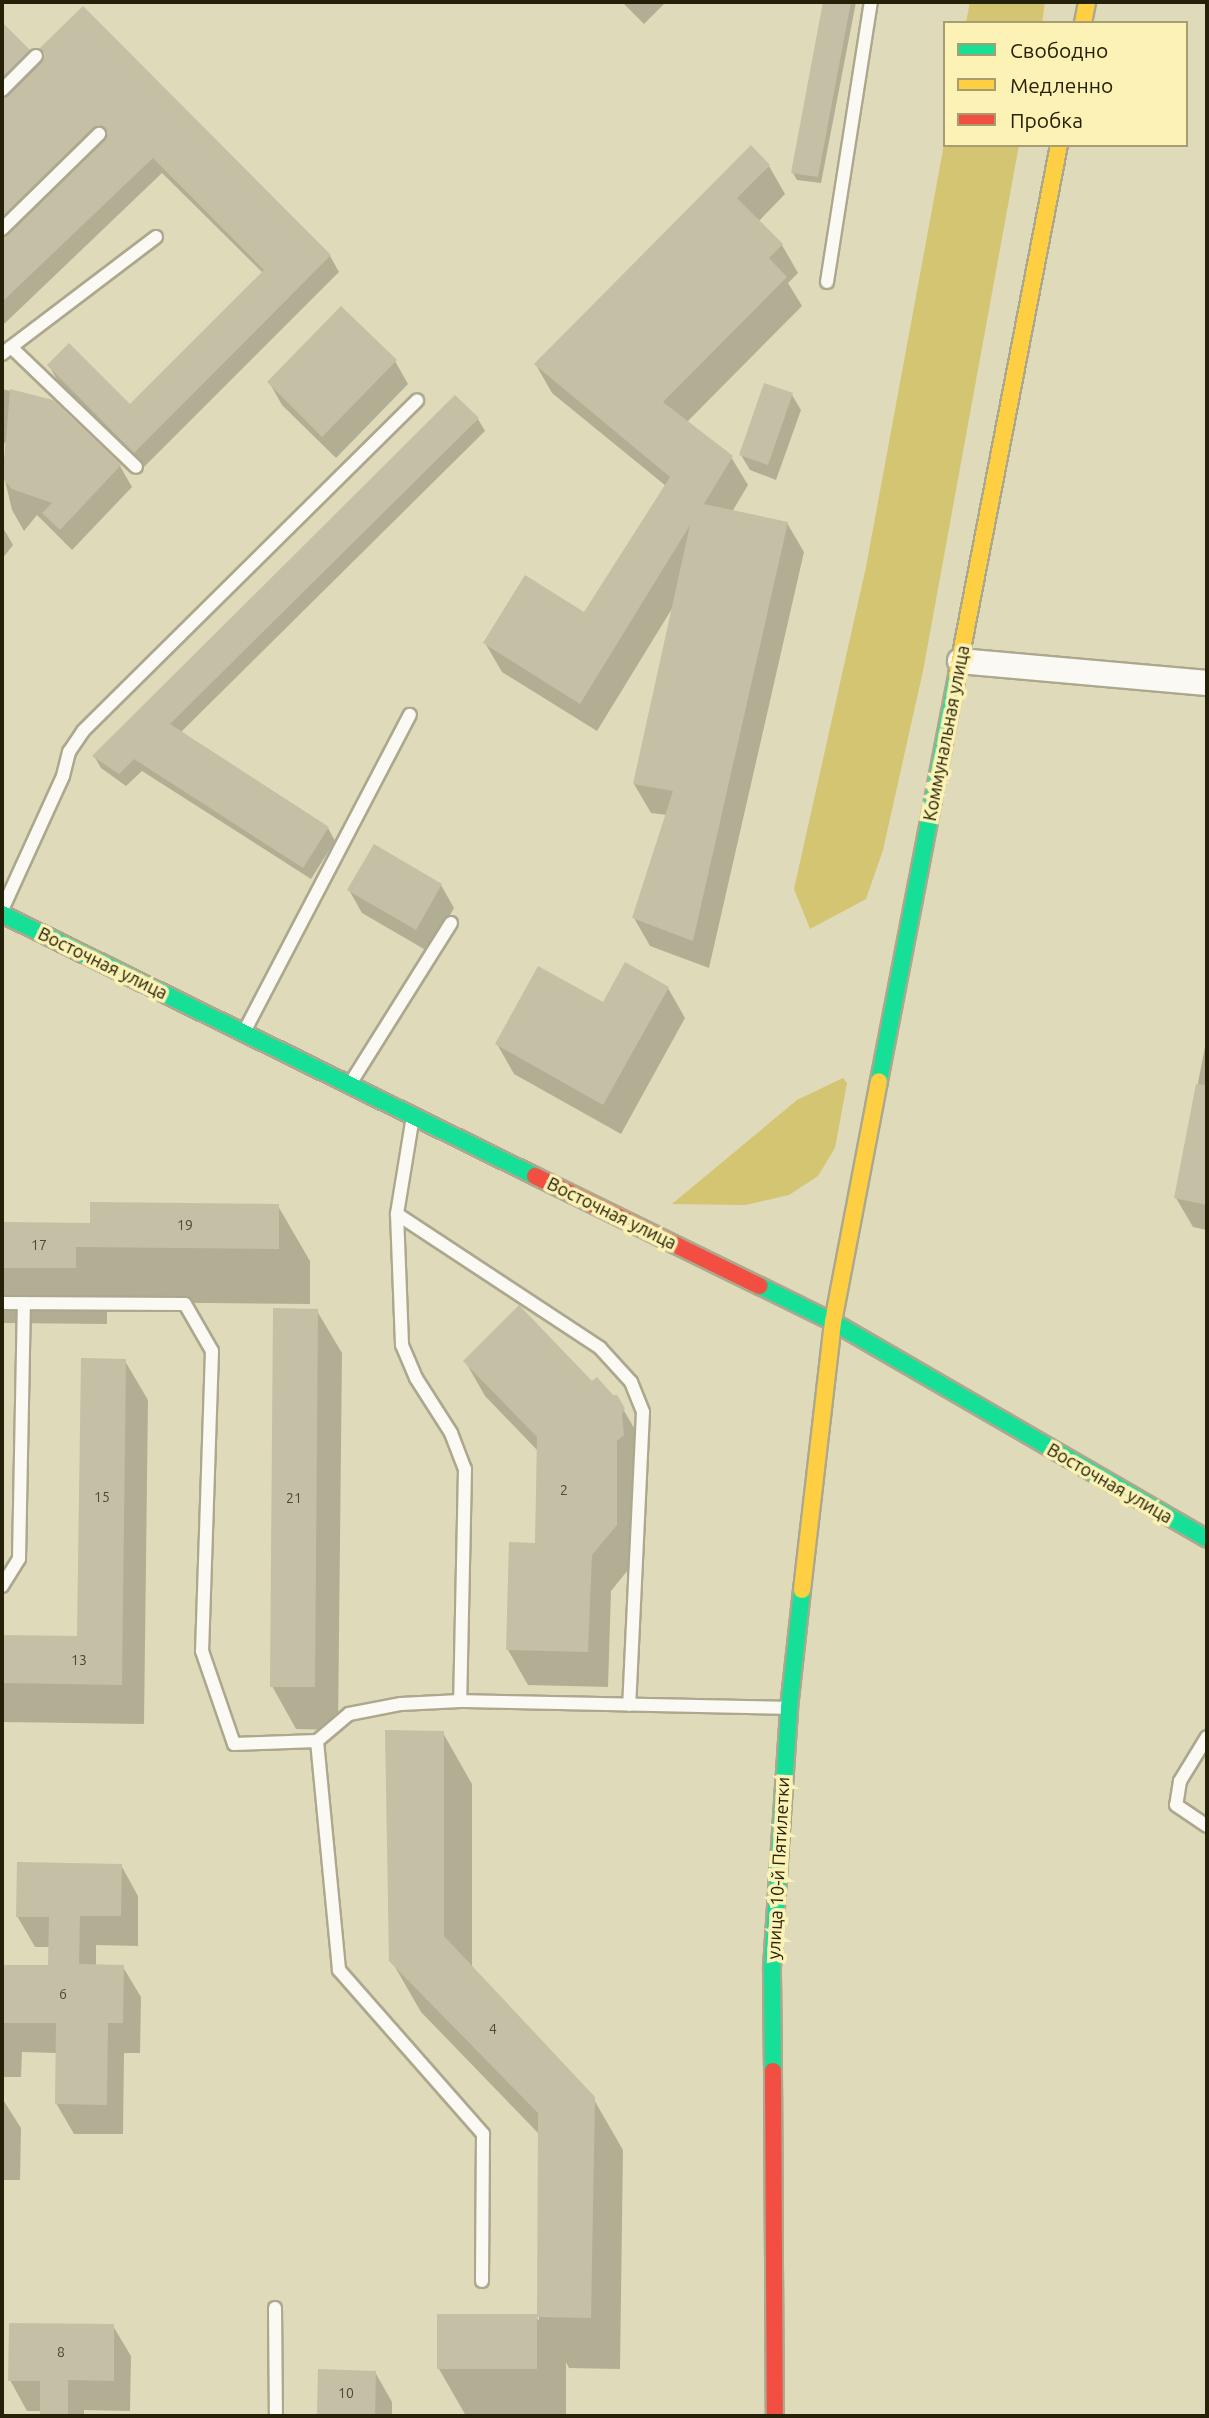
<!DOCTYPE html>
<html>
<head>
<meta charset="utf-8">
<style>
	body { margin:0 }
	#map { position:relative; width:1209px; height:2418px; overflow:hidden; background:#dfdab9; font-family:Ubuntu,sans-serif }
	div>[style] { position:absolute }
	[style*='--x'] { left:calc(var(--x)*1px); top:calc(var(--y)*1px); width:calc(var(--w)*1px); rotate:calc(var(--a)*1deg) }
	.green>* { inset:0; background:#d3c572 }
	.shadow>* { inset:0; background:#0003 }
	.building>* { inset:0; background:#c4bfa5 }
	.roads { filter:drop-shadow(2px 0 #aca88e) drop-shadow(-2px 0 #aca88e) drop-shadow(0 2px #aca88e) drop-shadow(0 -2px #aca88e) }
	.lane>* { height:12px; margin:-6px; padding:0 6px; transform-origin:6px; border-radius:6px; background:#faf9f4 }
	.street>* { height:24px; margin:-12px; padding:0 12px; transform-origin:12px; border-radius:12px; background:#faf9f4 }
	.fast>* { height:16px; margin:-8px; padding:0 8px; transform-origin:8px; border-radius:8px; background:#16e098 }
	.slow>* { height:16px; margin:-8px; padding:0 8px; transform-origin:8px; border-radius:8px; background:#ffcf43 }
	.jam>* { height:16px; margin:-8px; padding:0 8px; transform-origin:8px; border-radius:8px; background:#f24e42 }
	span { translate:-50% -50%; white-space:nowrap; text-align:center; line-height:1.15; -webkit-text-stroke:7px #fcf2b5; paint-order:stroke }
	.number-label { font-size:14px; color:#4d482f }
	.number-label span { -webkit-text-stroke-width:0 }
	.street-label { font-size:18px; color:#252008 }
	.frame { position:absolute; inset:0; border:4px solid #252008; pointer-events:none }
	.legend { position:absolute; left:943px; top:21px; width:245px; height:126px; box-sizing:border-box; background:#fcf2b5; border:2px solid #a69e70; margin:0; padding:9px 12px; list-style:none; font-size:21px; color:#252008 }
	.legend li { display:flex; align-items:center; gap:14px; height:35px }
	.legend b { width:35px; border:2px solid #a69e70 }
</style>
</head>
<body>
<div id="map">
	<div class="green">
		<div style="clip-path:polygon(970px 2px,1045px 2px,1042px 23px,966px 23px)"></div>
		<div style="clip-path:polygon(945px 139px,945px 145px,1019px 145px,923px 671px,883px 850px,866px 899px,810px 929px,794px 889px,866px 567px)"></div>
		<div style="clip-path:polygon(843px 1078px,847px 1083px,835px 1148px,818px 1176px,789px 1195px,745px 1205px,672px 1204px,797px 1100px)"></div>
	</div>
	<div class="shadow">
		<div style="clip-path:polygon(622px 2px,666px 2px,644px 24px)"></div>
		<div style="clip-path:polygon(824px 2px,856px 2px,821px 183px,797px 180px,793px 173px)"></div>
		<div style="clip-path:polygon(83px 9px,330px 256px,339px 272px,144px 467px,58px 381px,49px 366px,130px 406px,263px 273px,162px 173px,2px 326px,2px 25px,29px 51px,39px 68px)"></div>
		<div style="clip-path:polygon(769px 166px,785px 194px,758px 222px,782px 245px,798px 273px,788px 283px,802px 306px,687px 422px,731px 457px,748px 485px,732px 512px,787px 523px,804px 552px,709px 968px,650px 946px,634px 918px,667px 815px,651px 813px,634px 784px,673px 607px,597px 731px,502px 672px,485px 643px,585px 614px,666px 486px,552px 393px,536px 365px)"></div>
		<div style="clip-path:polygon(395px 361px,408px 384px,336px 458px,282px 405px,269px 382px)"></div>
		<div style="clip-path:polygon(2px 389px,52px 401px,120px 466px,132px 487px,72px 550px,37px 515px,24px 531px,12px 510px,3px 472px,6px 442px,2px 446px)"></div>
		<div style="clip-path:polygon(792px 395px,801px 410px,776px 480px,750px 470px,741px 455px)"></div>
		<div style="clip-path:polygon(478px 419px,485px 431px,180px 733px,328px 828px,335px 841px,311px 879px,142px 771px,126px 786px,101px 768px,94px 756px)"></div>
		<div style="clip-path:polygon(2px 526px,13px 545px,2px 559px)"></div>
		<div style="clip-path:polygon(441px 885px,454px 908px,429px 952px,362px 913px,349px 890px)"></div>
		<div style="clip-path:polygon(668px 988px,685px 1018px,621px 1134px,514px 1074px,497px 1044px,604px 1004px)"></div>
		<div style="clip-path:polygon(1207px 1036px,1207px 1230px,1193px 1227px,1176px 1198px)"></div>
		<div style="clip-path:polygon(278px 1206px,310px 1261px,310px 1304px,107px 1302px,107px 1324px,2px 1323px,2px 1224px,92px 1225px)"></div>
		<div style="clip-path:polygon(317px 1311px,342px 1353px,338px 1730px,296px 1729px,272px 1686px)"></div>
		<div style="clip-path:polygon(125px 1361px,148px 1400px,144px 1724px,2px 1722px,2px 1637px,79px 1638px)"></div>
		<div style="clip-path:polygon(465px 1361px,592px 1383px,616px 1397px,644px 1445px,636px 1560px,611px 1591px,608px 1687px,528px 1685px,508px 1650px,537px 1545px,538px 1451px,485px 1396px)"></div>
		<div style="clip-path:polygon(443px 1733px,472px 1784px,472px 1969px,593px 2098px,623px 2150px,620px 2369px,569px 2368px,566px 2362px,566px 2416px,466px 2416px,439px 2369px,536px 2316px,539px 2321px,539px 2134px,421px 2012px,391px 1960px)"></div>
		<div style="clip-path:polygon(121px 1865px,138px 1896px,138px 1946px,96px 1945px,96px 1966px,123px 1967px,141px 1997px,140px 2053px,124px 2053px,123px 2134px,74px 2134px,56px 2103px,57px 2053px,22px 2052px,21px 2077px,2px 2077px,2px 1966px,49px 1967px,50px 1947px,35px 1947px,17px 1916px)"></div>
		<div style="clip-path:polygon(2px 2098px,21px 2128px,20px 2180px,2px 2180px)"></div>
		<div style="clip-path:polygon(113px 2326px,131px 2356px,130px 2411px,84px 2410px,84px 2416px,41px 2416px,41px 2411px,27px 2411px,10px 2380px)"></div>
		<div style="clip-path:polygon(320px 2371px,375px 2372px,392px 2402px,392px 2416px,319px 2416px)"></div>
	</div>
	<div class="building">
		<div style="clip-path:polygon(823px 2px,851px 2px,818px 177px,791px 173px)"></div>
		<div style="clip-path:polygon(83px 6px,331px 255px,134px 453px,47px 365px,69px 343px,130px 404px,264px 270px,153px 158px,2px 302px,2px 238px,8px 235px,108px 136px,102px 126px,93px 128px,2px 217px,2px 99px,8px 96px,42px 62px,45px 54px,40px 48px)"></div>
		<div style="clip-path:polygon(2px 22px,30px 50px,2px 78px)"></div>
		<div style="clip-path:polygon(751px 145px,770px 165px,737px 198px,783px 244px,769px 258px,787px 277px,663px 402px,733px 456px,704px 504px,788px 522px,693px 941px,632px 918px,673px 791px,633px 784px,690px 525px,580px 704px,483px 643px,525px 575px,584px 612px,670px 477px,534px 364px)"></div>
		<div style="clip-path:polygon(341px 306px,397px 360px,322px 437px,267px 382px)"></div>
		<div style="clip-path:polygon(764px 383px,793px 393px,768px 465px,739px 455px)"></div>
		<div style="clip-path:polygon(10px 389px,53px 400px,121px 465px,60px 530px,42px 513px,52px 503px,12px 489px,3px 479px)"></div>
		<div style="clip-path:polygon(455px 395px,479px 418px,170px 724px,329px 827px,303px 868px,134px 759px,119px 774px,92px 756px)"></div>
		<div style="clip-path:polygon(374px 844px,442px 884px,416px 930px,347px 890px)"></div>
		<div style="clip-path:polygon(625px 962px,669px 987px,603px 1105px,495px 1044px,538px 966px,603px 1002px)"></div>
		<div style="clip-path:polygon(1196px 1084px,1207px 1085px,1207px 1205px,1174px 1198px)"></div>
		<div style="clip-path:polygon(90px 1202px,279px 1204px,279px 1249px,76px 1247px,76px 1268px,2px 1268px,2px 1222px,90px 1223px)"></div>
		<div style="clip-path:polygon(519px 1305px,592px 1381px,597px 1377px,613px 1395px,617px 1395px,625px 1408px,622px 1414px,624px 1435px,617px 1441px,617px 1525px,592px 1555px,588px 1652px,506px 1650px,509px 1542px,535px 1543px,537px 1437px,463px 1361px)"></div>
		<div style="clip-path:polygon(273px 1308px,318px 1309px,315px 1687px,270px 1687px)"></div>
		<div style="clip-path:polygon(81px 1358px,126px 1359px,122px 1685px,2px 1683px,2px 1635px,77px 1636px)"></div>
		<div style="clip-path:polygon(385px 1730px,444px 1731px,444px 1936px,595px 2097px,591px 2318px,537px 2317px,538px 2113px,389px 1961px)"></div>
		<div style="clip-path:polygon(17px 1862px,122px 1864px,121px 1916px,80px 1916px,79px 1964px,124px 1965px,123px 2023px,108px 2023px,107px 2105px,55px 2104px,56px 2023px,2px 2023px,2px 1965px,48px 1965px,49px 1917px,16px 1917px)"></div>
		<div style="clip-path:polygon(437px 2314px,537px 2314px,537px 2369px,437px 2369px)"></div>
		<div style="clip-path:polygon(9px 2323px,114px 2324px,114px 2381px,68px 2380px,68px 2416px,40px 2416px,40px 2381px,8px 2381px)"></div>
		<div style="clip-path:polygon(318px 2369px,376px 2371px,375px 2416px,317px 2416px)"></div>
	</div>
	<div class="roads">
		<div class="lane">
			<div style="--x:2;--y:90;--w:48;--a:-45"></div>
			<div style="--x:2;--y:229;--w:136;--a:-44.4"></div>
			<div style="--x:827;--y:282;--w:283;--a:-81.1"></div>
			<div style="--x:11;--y:347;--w:182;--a:-37.2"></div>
			<div style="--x:2;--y:354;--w:11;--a:-38"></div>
			<div style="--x:11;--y:347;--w:173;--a:43.8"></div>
			<div style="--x:2;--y:910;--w:147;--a:-65.5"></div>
			<div style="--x:63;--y:776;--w:25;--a:-76"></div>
			<div style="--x:69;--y:752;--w:25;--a:-56"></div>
			<div style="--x:83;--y:731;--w:470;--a:-44.7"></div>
			<div style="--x:244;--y:1032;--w:358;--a:-62.4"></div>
			<div style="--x:350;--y:1084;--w:190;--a:-57.9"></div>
			<div style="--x:413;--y:1116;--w:99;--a:99.3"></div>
			<div style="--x:397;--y:1214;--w:131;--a:87.8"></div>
			<div style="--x:402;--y:1345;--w:36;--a:67"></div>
			<div style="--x:416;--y:1378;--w:65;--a:57.5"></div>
			<div style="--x:451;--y:1433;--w:39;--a:69"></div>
			<div style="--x:465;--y:1469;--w:232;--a:91.2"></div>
			<div style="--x:397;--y:1214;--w:243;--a:33.4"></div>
			<div style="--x:600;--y:1348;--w:46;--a:47.6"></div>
			<div style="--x:631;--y:1382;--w:32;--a:68"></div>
			<div style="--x:643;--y:1412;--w:293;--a:92.7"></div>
			<div style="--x:2;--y:1303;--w:183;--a:0.3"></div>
			<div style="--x:185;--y:1304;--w:54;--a:60.1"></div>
			<div style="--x:212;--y:1351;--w:300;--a:91.9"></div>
			<div style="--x:202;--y:1651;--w:98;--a:71"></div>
			<div style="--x:234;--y:1744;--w:83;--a:-2.1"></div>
			<div style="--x:317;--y:1741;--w:42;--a:-40.2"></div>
			<div style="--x:349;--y:1714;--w:53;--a:-10.9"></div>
			<div style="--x:401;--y:1704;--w:59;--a:-2.9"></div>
			<div style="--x:460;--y:1701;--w:328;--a:1.2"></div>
			<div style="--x:2;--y:1586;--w:32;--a:-58"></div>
			<div style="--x:19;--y:1559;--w:256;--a:-88.9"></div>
			<div style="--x:1207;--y:1737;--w:52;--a:121.5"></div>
			<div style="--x:1180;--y:1781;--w:24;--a:99"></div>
			<div style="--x:1176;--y:1805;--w:37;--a:34"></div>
			<div style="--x:317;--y:1741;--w:230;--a:84.5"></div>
			<div style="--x:339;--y:1970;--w:218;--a:48.7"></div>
			<div style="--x:483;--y:2134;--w:147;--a:90.4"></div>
			<div style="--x:275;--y:2308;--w:108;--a:89.5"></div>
		</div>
		<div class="street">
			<div style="--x:960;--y:661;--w:248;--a:5.1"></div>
		</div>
		<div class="fast">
			<div style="--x:2;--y:914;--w:594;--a:26.18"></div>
			<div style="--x:879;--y:1081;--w:413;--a:-79.1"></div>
			<div style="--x:760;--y:1286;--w:81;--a:26.3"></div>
			<div style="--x:833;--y:1322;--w:432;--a:30.1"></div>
			<div style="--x:773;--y:2071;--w:104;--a:-90.6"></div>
			<div style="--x:772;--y:1967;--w:260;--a:-86.2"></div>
			<div style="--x:789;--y:1708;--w:119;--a:-83.7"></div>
		</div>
		<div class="slow">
			<div style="--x:1083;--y:23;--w:21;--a:-79"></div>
			<div style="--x:957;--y:675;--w:540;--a:-79.11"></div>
			<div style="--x:802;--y:1590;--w:270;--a:-83.4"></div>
			<div style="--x:833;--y:1322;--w:245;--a:-79.2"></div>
		</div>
		<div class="jam">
			<div style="--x:535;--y:1176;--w:250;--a:26.1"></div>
			<div style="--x:773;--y:2071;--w:345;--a:89.7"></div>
		</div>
	</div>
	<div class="number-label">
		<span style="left:185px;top:1225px">19</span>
		<span style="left:39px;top:1245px">17</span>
		<span style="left:564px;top:1490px">2</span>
		<span style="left:102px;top:1497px">15</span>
		<span style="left:294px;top:1498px">21</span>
		<span style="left:79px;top:1660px">13</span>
		<span style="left:63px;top:1994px">6</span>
		<span style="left:493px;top:2029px">4</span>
		<span style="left:61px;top:2352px">8</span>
		<span style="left:346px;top:2393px">10</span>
	</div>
	<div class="street-label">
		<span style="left:946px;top:733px;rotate:-79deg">Коммунальная улица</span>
		<span style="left:103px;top:963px;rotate:26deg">Восточная улица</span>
		<span style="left:612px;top:1213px;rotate:26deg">Восточная улица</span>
		<span style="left:1110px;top:1483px;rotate:30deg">Восточная улица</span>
		<span style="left:778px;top:1868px;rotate:-87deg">улица 10-й Пятилетки</span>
	</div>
	<div class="frame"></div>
	<ul class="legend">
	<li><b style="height:9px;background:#16e098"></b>Свободно</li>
	<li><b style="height:9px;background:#ffcf43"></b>Медленно</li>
	<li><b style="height:9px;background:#f24e42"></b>Пробка</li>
	</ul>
</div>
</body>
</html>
